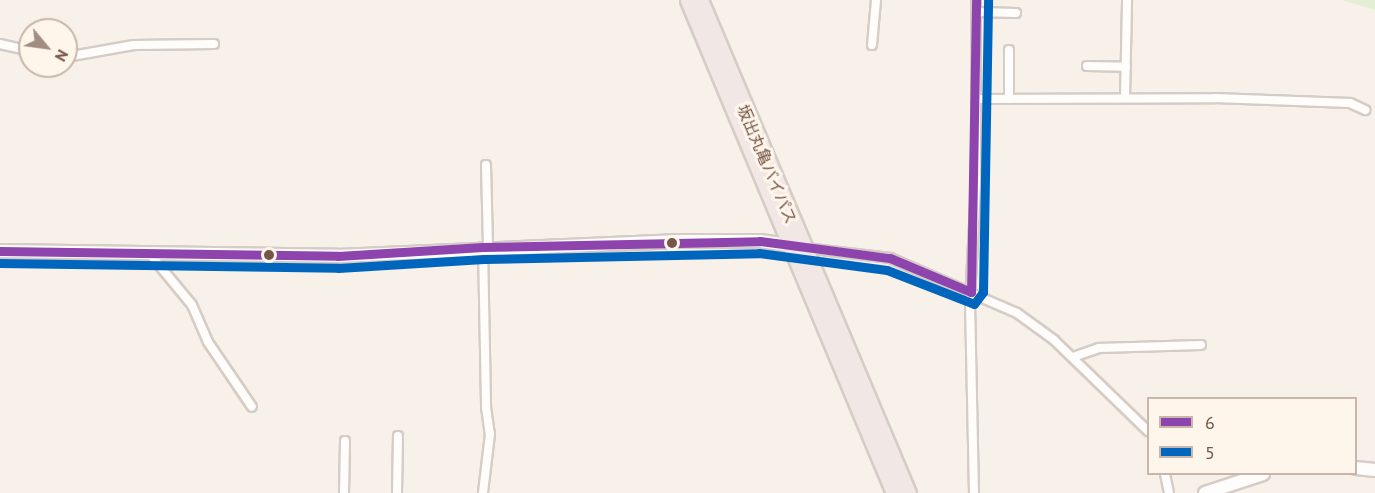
<!DOCTYPE html>
<html>
<head>
<meta charset="utf-8">
<style>
	body { margin:0 }
	#map { position:relative; width:1375px; height:493px; overflow:hidden; background:#f7f1ea; font-family:"PT Sans","Noto Sans JP",sans-serif }
	div>[style] { position:absolute }
	[style*='--x'] { left:calc(var(--x)*1px); top:calc(var(--y)*1px); width:calc(var(--w)*1px); rotate:calc(var(--a)*1deg) }
	.green>* { inset:0; background:#e4eed4 }
	.roads { filter:drop-shadow(2px 0 #d6ccc6) drop-shadow(-2px 0 #d6ccc6) drop-shadow(0 2px #d6ccc6) drop-shadow(0 -2px #d6ccc6) }
	.street>* { height:8px; margin:-4px; padding:0 4px; transform-origin:4px; border-radius:4px; background:#fefdfc }
	.secondary>* { height:12px; margin:-6px; padding:0 6px; transform-origin:6px; border-radius:6px; background:#fefdfc }
	.highway>* { height:15px; margin:-7.5px; padding:0 7.5px; transform-origin:7.5px; border-radius:7.5px; background:#f1e7e4 }
	.bus-1>* { height:9px; margin:-4.5px; padding:0 4.5px; transform-origin:4.5px; border-radius:4.5px; background:#8e44ad }
	.bus-2>* { height:9px; margin:-4.5px; padding:0 4.5px; transform-origin:4.5px; border-radius:4.5px; background:#0065bd }
	.dots>* { width:16px; height:16px; translate:-50% -50%; box-sizing:border-box; border:3px solid #fff6eb; border-radius:50% }
	span { translate:-50% -50%; white-space:nowrap; text-align:center; line-height:1.15; -webkit-text-stroke:6px #fff6eb; paint-order:stroke }
	.street-label { font-size:16px; color:#765648 }
	.legend { position:absolute; left:1147px; top:397px; width:210px; height:78px; box-sizing:border-box; background:#fff6eb; border:2px solid #c8b6aa; margin:0; padding:8px 10px; list-style:none; font-size:18px; color:#765648 }
	.legend li { display:flex; align-items:center; gap:12px; height:30px }
	.legend b { width:30px; border:2px solid #c8b6aa }
	.north { position:absolute; left:18px; top:18px; width:60px; height:60px; box-sizing:border-box; background:#fff6eb; border:2px solid #c8b6aa; border-radius:50%; rotate:119deg; font-size:16px; font-weight:700; line-height:24px; text-align:center; color:#765648 }
	.north::after { content:''; display:block; margin:auto; width:21px; height:27px; background:#a38c81; clip-path:polygon(50% 0,100% 100%,50% 72%,0 100%) }
</style>
</head>
<body>
<div id="map">
	<div class="green">
		<div style="clip-path:polygon(1342px 0,1375px 0,1375px 10px)"></div>
	</div>
	<div class="roads">
		<div class="street">
			<div style="--x:976;--y:12;--w:40;--a:1.4"></div>
			<div style="--x:0;--y:44;--w:31;--a:13"></div>
			<div style="--x:872;--y:45;--w:45;--a:-84.9"></div>
			<div style="--x:1009;--y:50;--w:49;--a:90"></div>
			<div style="--x:66;--y:57;--w:69;--a:-10"></div>
			<div style="--x:134;--y:45;--w:80;--a:-0.7"></div>
			<div style="--x:1087;--y:66;--w:39;--a:1"></div>
			<div style="--x:1125;--y:98;--w:98;--a:-88.8"></div>
			<div style="--x:976;--y:99;--w:239;--a:-0.2"></div>
			<div style="--x:1215;--y:98;--w:135;--a:2.1"></div>
			<div style="--x:1350;--y:103;--w:17;--a:25"></div>
			<div style="--x:486;--y:165;--w:82;--a:88.6"></div>
			<div style="--x:483;--y:247;--w:160;--a:88.9"></div>
			<div style="--x:486;--y:407;--w:27;--a:82"></div>
			<div style="--x:490;--y:434;--w:59;--a:96.8"></div>
			<div style="--x:805;--y:248;--w:86;--a:6.7"></div>
			<div style="--x:890;--y:258;--w:138;--a:23.4"></div>
			<div style="--x:1017;--y:313;--w:46;--a:36.1"></div>
			<div style="--x:1054;--y:340;--w:131;--a:44.1"></div>
			<div style="--x:149;--y:253;--w:67;--a:50.4"></div>
			<div style="--x:192;--y:305;--w:40;--a:66.6"></div>
			<div style="--x:208;--y:342;--w:78;--a:55.9"></div>
			<div style="--x:1073;--y:357;--w:28;--a:-19"></div>
			<div style="--x:1099;--y:348;--w:102;--a:-1.7"></div>
			<div style="--x:1165;--y:474;--w:19;--a:78"></div>
			<div style="--x:344;--y:493;--w:52;--a:-88.9"></div>
			<div style="--x:397;--y:493;--w:57;--a:-89"></div>
			<div style="--x:974;--y:493;--w:193;--a:-91.2"></div>
			<div style="--x:970;--y:300;--w:116;--a:-87"></div>
			<div style="--x:976;--y:184;--w:184;--a:-90"></div>
		</div>
		<div class="secondary">
			<div style="--x:0;--y:251;--w:338;--a:0.8"></div>
			<div style="--x:338;--y:256;--w:342;--a:-2.5"></div>
			<div style="--x:680;--y:241;--w:80;--a:0"></div>
			<div style="--x:760;--y:241;--w:36;--a:8"></div>
			<div style="--x:1356;--y:468;--w:19;--a:6"></div>
			<div style="--x:1205;--y:493;--w:61;--a:-18.1"></div>
		</div>
		<div class="highway">
			<div style="--x:688;--y:0;--w:534;--a:67.32"></div>
			<div style="--x:700;--y:0;--w:535;--a:67.12"></div>
		</div>
	</div>
	<div class="bus-1">
		<div style="--x:0;--y:251;--w:338;--a:0.8"></div>
		<div style="--x:338;--y:256;--w:145;--a:-3.6"></div>
		<div style="--x:483;--y:247;--w:277;--a:-1.2"></div>
		<div style="--x:760;--y:241;--w:131;--a:7.5"></div>
		<div style="--x:890;--y:258;--w:88;--a:22.8"></div>
		<div style="--x:971;--y:292;--w:292;--a:-89"></div>
	</div>
	<div class="bus-2">
		<div style="--x:0;--y:263;--w:338;--a:0.8"></div>
		<div style="--x:338;--y:268;--w:146;--a:-3.5"></div>
		<div style="--x:484;--y:259;--w:275;--a:-1.2"></div>
		<div style="--x:759;--y:253;--w:129;--a:7.6"></div>
		<div style="--x:887;--y:270;--w:93;--a:21.3"></div>
		<div style="--x:974;--y:304;--w:15;--a:-53"></div>
		<div style="--x:983;--y:292;--w:292;--a:-89"></div>
	</div>
	<div class="dots">
		<div style="left:672px;top:243px;background:#765648"></div>
		<div style="left:269px;top:255px;background:#765648"></div>
	</div>
	<div class="street-label">
		<span style="left:767px;top:164px;rotate:67deg">坂出丸亀バイパス</span>
	</div>
	<ul class="legend">
	<li><b style="height:8px;background:#8e44ad"></b>6</li>
	<li><b style="height:8px;background:#0065bd"></b>5</li>
	</ul>
	<div class="north">N</div>
</div>
</body>
</html>
